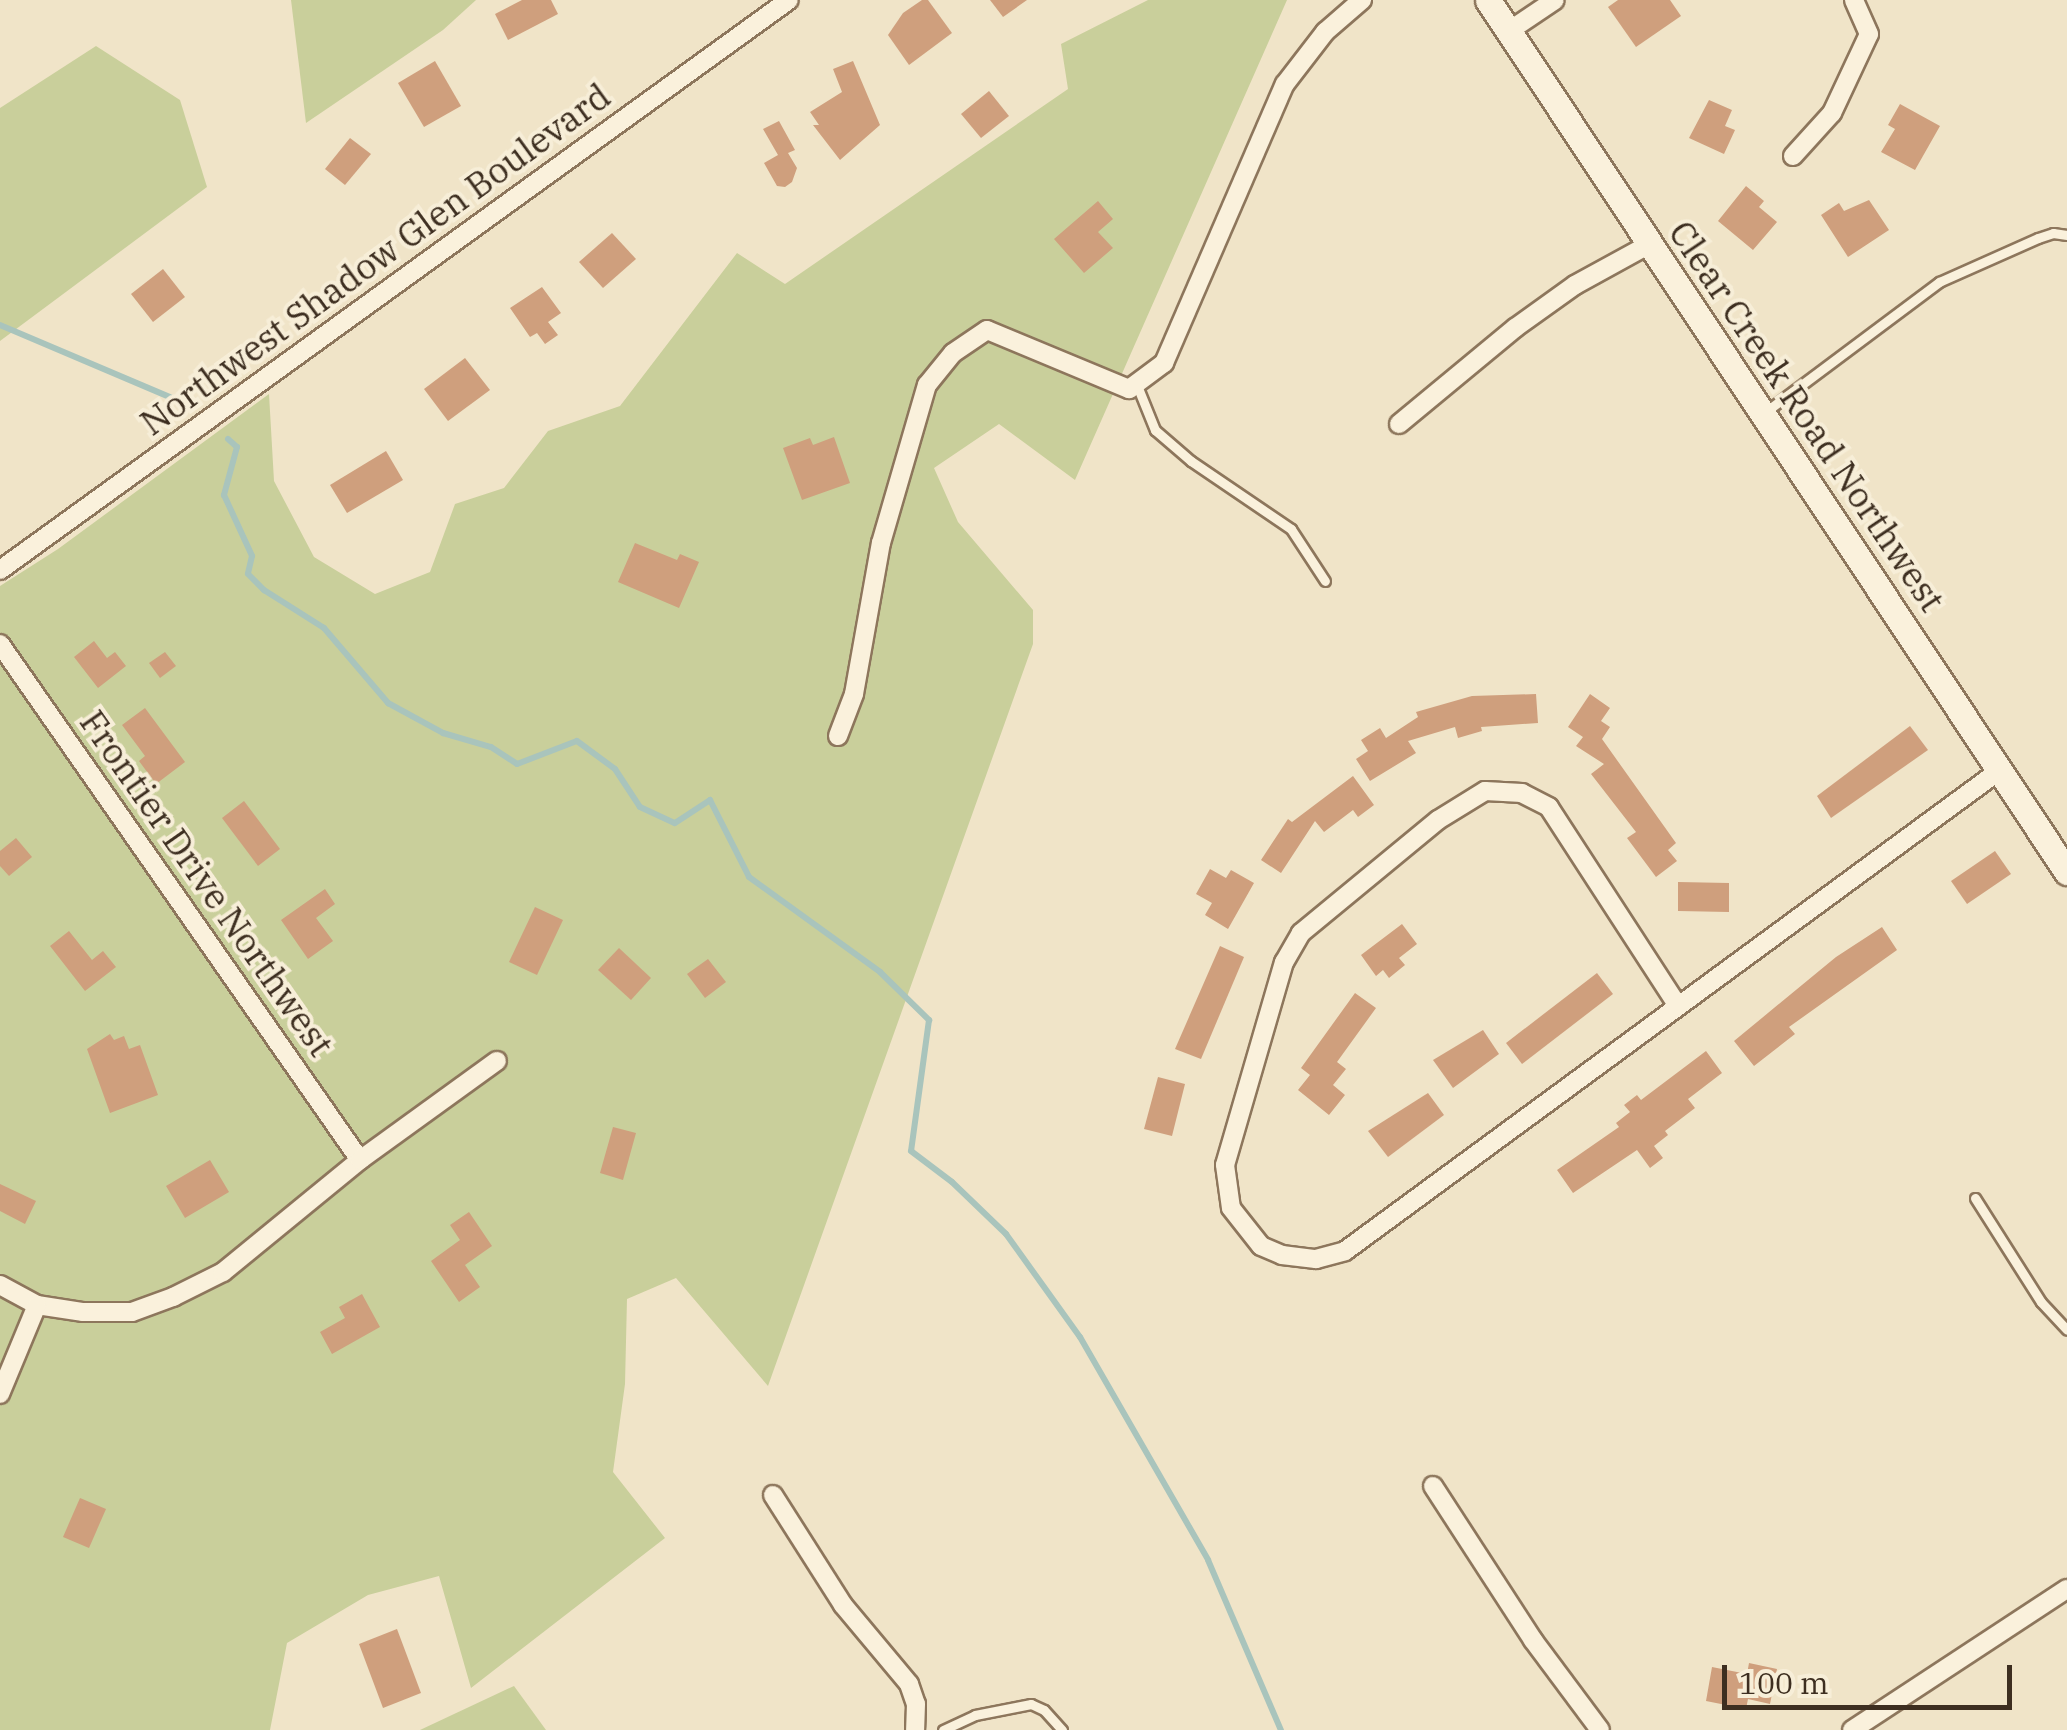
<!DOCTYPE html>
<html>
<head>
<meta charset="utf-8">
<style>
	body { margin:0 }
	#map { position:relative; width:2067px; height:1730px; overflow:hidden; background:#f0e4c8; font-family:"IBM Plex Serif",serif }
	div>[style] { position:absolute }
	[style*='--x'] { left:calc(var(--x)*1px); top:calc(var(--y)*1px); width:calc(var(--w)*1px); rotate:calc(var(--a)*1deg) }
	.green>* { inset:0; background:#c9cf9b }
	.stream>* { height:6px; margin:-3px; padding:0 3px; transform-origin:3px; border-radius:3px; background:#a9c4bc }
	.building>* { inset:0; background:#cf9f7d }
	.roads { filter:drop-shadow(2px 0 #8d765c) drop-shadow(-2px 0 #8d765c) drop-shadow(0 2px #8d765c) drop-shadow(0 -2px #8d765c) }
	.service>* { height:9px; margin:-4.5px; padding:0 4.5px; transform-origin:4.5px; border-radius:4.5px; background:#faf1dc }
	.minor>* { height:18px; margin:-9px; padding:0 9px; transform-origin:9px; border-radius:9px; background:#faf1dc }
	.secondary>* { height:25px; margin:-12.5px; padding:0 12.5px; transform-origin:12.5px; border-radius:12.5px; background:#faf1dc }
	span { translate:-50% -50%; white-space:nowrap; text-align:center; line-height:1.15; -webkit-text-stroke:8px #f7eed8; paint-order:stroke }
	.street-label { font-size:35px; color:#3d2e20 }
	.scale { position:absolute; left:1722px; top:1665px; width:290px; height:45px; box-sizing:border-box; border:5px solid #3d2e20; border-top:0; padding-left:12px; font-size:30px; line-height:35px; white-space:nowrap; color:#3d2e20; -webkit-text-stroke:8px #f7eed8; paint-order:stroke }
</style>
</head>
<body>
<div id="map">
	<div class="green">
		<div style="clip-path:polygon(291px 0,476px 0,443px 30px,306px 123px)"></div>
		<div style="clip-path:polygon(1148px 0,1287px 0,1075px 480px,999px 424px,934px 468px,958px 522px,1033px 610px,1033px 644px,768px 1386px,676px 1278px,627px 1299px,625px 1384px,613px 1472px,665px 1538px,471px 1688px,439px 1576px,368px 1595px,287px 1643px,270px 1730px,0 1730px,0 586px,58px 549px,269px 394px,274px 481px,314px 557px,375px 594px,430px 572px,455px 504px,504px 488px,548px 431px,620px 406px,737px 253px,785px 284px,1068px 89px,1061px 44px)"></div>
		<div style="clip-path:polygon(96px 46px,180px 100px,207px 187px,0 341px,0 108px)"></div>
		<div style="clip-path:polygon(514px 1686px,546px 1730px,420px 1730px)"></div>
	</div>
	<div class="stream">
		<div style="--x:0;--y:325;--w:207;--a:23"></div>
		<div style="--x:228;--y:439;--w:12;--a:42"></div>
		<div style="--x:237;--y:447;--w:50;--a:105.2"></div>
		<div style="--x:224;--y:495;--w:67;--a:65.3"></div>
		<div style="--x:252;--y:556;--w:18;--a:103"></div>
		<div style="--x:248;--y:574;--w:23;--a:45"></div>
		<div style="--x:264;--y:590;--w:71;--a:32.3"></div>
		<div style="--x:324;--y:628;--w:99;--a:49.5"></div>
		<div style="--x:388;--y:703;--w:63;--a:28.6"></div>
		<div style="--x:443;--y:733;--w:50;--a:16.3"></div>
		<div style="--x:491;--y:747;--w:31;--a:33"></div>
		<div style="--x:517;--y:764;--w:64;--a:-21"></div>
		<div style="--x:577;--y:741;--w:47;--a:36.4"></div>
		<div style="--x:615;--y:769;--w:45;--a:56.7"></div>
		<div style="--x:640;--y:807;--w:38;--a:25"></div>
		<div style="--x:675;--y:823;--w:42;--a:-33.3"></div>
		<div style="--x:710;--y:800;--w:86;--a:63.1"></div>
		<div style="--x:749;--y:877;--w:162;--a:35.9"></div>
		<div style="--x:880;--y:972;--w:69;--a:44.4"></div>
		<div style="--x:929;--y:1020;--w:132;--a:97.8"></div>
		<div style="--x:911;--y:1151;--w:51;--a:37.1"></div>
		<div style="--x:952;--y:1182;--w:75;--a:43.9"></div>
		<div style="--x:1006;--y:1234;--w:127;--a:54.3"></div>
		<div style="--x:1080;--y:1337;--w:257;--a:60.1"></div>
		<div style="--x:1208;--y:1560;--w:185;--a:66.8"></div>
	</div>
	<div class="building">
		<div style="clip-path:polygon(522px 0,551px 0,558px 14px,508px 40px,495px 14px)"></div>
		<div style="clip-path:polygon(922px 0,928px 0,952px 33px,909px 65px,888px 35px,903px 13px)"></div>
		<div style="clip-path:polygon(990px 0,1027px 0,1003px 17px)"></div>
		<div style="clip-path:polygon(1618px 0,1670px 0,1681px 16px,1636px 47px,1608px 7px)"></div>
		<div style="clip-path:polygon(435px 61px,461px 106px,424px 127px,398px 83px)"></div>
		<div style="clip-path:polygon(853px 61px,880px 125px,840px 160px,813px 125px,819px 125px,810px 112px,842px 92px,833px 69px)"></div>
		<div style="clip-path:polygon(989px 91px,1009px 116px,981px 138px,961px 114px)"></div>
		<div style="clip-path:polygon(1709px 100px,1732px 110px,1725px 126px,1735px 130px,1724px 154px,1689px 138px)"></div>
		<div style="clip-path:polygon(1900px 104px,1940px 126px,1915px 170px,1881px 152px,1895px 129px,1888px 125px)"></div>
		<div style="clip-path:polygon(779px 121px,795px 150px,788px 153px,797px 168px,792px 182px,785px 187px,777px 186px,764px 163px,778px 155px,763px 129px)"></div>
		<div style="clip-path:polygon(350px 138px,371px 154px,345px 185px,325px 169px)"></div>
		<div style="clip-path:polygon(1746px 186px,1764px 201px,1759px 207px,1777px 222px,1753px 250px,1718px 221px)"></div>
		<div style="clip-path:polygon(1869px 200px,1889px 230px,1848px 257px,1821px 215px,1839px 203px,1844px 211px)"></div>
		<div style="clip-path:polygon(1098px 201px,1113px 219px,1098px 232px,1113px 248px,1084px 273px,1054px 239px)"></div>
		<div style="clip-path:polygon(612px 233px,636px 259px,603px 288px,579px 262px)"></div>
		<div style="clip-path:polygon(163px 269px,185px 297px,153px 322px,131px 294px)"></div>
		<div style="clip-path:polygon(542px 287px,561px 313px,548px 322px,558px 335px,545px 344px,537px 333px,530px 337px,510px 308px)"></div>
		<div style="clip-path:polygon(465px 358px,490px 390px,448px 421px,424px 389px)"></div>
		<div style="clip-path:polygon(834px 437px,850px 483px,802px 500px,783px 448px,810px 438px,813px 445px)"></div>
		<div style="clip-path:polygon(386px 451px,403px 480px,347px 513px,330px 485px)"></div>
		<div style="clip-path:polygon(635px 543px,677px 560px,680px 554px,699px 562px,679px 608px,618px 582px)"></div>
		<div style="clip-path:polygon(94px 641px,107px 658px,115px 652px,126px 666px,98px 688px,74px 657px)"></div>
		<div style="clip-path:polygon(165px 652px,176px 666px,160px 678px,149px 663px)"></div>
		<div style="clip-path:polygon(1536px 694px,1538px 723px,1481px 727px,1482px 731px,1458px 738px,1455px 727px,1408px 741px,1416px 753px,1370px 781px,1356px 759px,1368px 751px,1361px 740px,1380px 728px,1386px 738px,1418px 717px,1416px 712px,1472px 696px)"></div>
		<div style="clip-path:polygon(1590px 694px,1610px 708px,1601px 721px,1610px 727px,1602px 739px,1676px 843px,1668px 850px,1677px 861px,1656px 877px,1627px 838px,1636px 832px,1591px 774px,1604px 764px,1576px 746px,1583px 737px,1568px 727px)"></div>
		<div style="clip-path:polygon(145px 708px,185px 762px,156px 784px,139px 761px,145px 756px,122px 725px)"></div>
		<div style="clip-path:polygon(1910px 726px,1928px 750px,1831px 818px,1817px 796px)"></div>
		<div style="clip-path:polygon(1353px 776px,1374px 805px,1358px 817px,1353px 810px,1324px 832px,1315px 821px,1281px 873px,1261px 860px,1288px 819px,1292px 822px)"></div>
		<div style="clip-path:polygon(244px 801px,280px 849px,258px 866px,222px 818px)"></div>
		<div style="clip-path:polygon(16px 838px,32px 857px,9px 876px,0 866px,0 851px)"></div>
		<div style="clip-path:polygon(1995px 851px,2011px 874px,1967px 904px,1951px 881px)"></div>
		<div style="clip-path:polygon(1210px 869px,1226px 878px,1231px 870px,1254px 883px,1228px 929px,1205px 915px,1212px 903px,1196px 894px)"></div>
		<div style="clip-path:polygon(1678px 882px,1729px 883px,1729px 912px,1678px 911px)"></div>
		<div style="clip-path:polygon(325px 889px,335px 904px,316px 918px,333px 941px,308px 959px,281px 920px)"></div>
		<div style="clip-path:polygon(535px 907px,563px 920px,537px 975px,509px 962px)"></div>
		<div style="clip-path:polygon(1402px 924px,1417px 944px,1399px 958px,1405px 965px,1389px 978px,1383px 970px,1376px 976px,1361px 955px)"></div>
		<div style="clip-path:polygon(1882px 927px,1897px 950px,1789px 1027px,1795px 1034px,1754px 1066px,1734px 1041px,1836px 957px)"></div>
		<div style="clip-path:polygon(69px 931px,92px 960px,103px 951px,116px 967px,85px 991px,50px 946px)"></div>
		<div style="clip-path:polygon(1220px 946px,1244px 957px,1201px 1059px,1175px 1049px)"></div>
		<div style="clip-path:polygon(619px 948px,651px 978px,631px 1000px,598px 970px)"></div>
		<div style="clip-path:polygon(708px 959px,726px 982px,705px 998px,687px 974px)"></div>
		<div style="clip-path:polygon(1597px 973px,1613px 994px,1522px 1064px,1506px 1043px)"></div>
		<div style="clip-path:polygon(1355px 993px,1376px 1008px,1337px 1062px,1346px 1069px,1333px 1085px,1345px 1095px,1329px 1115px,1298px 1090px,1310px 1075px,1301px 1068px)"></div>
		<div style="clip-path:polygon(1483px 1030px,1499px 1054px,1453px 1088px,1433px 1060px)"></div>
		<div style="clip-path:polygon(110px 1034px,114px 1040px,124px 1036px,129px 1049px,140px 1045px,158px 1095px,110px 1113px,87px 1049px)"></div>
		<div style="clip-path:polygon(1706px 1051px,1722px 1073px,1688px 1099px,1695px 1108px,1665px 1131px,1668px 1135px,1654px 1146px,1663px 1158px,1650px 1168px,1637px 1150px,1573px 1193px,1557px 1170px,1619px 1127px,1616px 1123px,1630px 1112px,1624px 1105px,1637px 1095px,1641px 1100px)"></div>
		<div style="clip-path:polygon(1158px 1077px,1185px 1084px,1172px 1136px,1144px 1129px)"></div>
		<div style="clip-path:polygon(1428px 1093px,1444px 1115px,1388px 1157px,1368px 1131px)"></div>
		<div style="clip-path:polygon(613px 1127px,636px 1133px,623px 1180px,600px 1173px)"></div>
		<div style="clip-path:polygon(210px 1160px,229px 1192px,185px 1218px,166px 1186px)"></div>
		<div style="clip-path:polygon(0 1184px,36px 1201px,25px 1224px,0 1211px)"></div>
		<div style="clip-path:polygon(469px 1212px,492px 1246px,465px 1265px,480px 1287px,459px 1302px,431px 1261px,460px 1240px,450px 1225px)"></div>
		<div style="clip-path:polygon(362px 1294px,380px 1327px,332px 1354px,320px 1332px,345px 1318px,339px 1307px)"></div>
		<div style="clip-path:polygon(80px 1498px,106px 1509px,89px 1548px,63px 1537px)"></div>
		<div style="clip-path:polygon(397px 1629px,421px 1693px,383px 1708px,359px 1644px)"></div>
		<div style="clip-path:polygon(1749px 1663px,1777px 1669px,1770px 1704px,1748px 1699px,1746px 1709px,1706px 1701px,1712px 1667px,1747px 1674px)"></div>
	</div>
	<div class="roads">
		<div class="service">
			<div style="--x:1136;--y:383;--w:51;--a:68"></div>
			<div style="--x:1155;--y:430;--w:48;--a:40.7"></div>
			<div style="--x:1191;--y:461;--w:121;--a:34.2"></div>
			<div style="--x:1291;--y:529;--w:62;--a:56.8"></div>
			<div style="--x:1764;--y:413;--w:219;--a:-36.8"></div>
			<div style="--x:1939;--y:282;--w:108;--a:-24"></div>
			<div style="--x:2038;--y:238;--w:16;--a:-18"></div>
			<div style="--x:2053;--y:233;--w:14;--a:8"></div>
			<div style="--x:1975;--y:1198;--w:123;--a:57.6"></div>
			<div style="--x:2041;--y:1302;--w:38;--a:47"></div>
			<div style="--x:943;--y:1730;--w:35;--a:-25"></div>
			<div style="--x:975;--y:1715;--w:57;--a:-11.1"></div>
			<div style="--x:1031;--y:1704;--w:14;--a:25"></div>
			<div style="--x:1044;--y:1710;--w:27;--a:48"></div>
		</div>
		<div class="minor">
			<div style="--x:1509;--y:31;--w:55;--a:-34"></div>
			<div style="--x:1793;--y:156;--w:58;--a:-47.8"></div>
			<div style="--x:1832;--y:113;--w:87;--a:-64.9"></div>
			<div style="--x:1869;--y:34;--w:37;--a:-114"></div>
			<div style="--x:1399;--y:424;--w:151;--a:-39.6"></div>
			<div style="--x:1515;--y:328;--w:74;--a:-35.6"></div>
			<div style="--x:1575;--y:285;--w:85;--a:-28.7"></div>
			<div style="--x:0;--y:570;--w:973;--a:-35.85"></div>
			<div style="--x:0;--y:644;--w:629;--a:55.1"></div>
			<div style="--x:838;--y:736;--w:45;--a:-69.1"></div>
			<div style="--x:854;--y:694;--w:153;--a:-79.9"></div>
			<div style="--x:881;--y:543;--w:165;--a:-73.8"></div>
			<div style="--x:927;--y:385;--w:41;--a:-50.9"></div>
			<div style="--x:953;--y:353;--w:41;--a:-34.1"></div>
			<div style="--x:987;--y:330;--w:154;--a:22.6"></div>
			<div style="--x:1129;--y:389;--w:44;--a:-36.6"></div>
			<div style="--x:1164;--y:363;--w:304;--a:-66.6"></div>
			<div style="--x:1285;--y:84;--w:66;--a:-52.4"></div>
			<div style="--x:1325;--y:32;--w:49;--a:-40.9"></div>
			<div style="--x:1678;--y:1006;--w:237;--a:-123"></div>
			<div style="--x:1549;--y:807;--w:30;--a:-153"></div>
			<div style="--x:1522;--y:793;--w:37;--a:-177"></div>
			<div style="--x:1485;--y:791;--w:55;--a:148.3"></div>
			<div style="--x:1438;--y:820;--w:178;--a:140.5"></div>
			<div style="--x:1301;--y:933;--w:34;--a:120"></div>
			<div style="--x:1284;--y:962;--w:211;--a:106.2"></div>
			<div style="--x:1225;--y:1165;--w:43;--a:82.1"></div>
			<div style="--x:1231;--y:1208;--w:48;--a:51.7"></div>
			<div style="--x:1261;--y:1246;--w:23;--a:23"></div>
			<div style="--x:1282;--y:1255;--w:34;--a:7"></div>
			<div style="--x:1316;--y:1259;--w:30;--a:-15"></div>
			<div style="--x:1345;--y:1251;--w:813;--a:-36.29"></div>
			<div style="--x:0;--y:1285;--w:42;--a:28.4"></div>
			<div style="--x:37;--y:1305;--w:47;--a:8.7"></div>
			<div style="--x:83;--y:1312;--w:49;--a:0"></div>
			<div style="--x:132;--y:1312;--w:44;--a:-20.1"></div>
			<div style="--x:173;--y:1297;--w:56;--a:-26.6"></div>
			<div style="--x:223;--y:1272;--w:177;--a:-39.3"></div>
			<div style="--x:360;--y:1160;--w:169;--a:-35.9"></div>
			<div style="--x:0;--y:1394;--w:96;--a:-67.4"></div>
			<div style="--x:1433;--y:1486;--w:184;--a:57"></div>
			<div style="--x:1533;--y:1640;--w:112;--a:53.3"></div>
			<div style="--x:773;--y:1495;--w:130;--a:57.5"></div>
			<div style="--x:843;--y:1605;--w:103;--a:50.1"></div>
			<div style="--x:909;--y:1684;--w:21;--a:71"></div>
			<div style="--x:916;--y:1704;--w:26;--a:92"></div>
			<div style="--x:1852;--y:1730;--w:257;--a:-33.3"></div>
		</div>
		<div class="secondary">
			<div style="--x:1488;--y:0;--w:1047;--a:56.42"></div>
		</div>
	</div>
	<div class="street-label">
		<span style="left:375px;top:259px;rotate:-36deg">Northwest Shadow Glen Boulevard</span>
		<span style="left:1807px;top:416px;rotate:56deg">Clear Creek Road Northwest</span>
		<span style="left:207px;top:883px;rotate:55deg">Frontier Drive Northwest</span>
	</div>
	<div class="scale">100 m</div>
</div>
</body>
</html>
